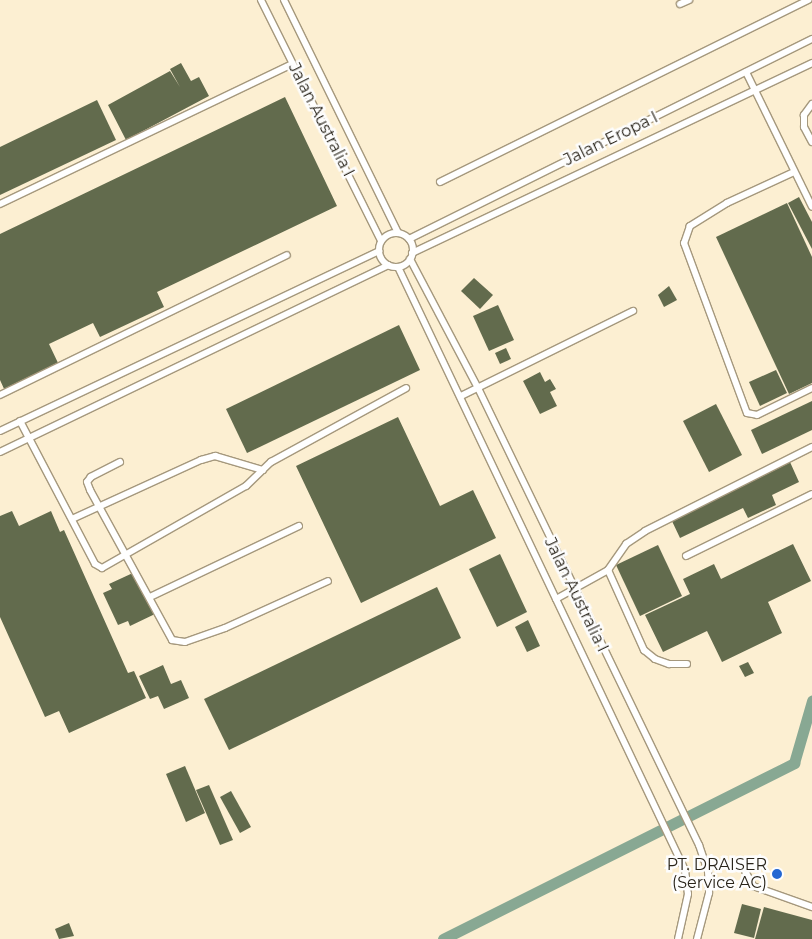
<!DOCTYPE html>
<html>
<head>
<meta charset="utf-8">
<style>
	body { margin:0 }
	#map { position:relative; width:812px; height:939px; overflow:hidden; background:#fcefd2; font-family:Montserrat,sans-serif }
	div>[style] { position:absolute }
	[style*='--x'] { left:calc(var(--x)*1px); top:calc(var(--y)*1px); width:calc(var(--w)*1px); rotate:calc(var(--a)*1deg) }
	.canal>* { height:11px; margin:-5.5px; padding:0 5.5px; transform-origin:5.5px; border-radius:5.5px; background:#88a893 }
	.building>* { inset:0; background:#626b4d }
	.roads { filter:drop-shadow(1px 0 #a5987d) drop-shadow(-1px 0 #a5987d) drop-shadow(0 1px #a5987d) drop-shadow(0 -1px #a5987d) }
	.lane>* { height:6px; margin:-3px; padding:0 3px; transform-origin:3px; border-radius:3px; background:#fff }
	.lane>.ring { margin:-3px; padding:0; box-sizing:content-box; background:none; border:6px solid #fff; border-radius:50% }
	.dots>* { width:14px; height:14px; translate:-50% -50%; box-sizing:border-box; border:2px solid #fdfdfd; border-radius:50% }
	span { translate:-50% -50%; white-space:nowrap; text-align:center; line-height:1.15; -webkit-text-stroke:5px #fdfdfd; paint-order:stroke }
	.street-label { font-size:16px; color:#29241a }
	.poi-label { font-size:16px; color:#29241a }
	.right { translate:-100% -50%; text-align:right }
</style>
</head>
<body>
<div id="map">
	<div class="canal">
		<div style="--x:443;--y:939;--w:393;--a:-26.6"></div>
		<div style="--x:794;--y:763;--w:65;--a:-73.8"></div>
	</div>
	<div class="building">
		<div style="clip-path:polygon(181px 63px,191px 81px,199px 77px,209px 96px,126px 140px,108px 105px,170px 71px,180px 87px,170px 69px)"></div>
		<div style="clip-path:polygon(285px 97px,337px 206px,157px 292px,164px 307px,100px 337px,93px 323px,49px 344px,59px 365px,5px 391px,0 380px,0 234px)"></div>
		<div style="clip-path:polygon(97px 100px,116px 140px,0 195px,0 147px)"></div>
		<div style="clip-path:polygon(799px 197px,812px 222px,812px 249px,788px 203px)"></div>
		<div style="clip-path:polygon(787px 203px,812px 257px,812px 383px,789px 394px,716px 237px)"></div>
		<div style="clip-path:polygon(474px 278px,493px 295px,480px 309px,461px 291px)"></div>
		<div style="clip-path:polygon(669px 286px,677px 300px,664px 307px,658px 295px)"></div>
		<div style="clip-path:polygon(498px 305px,514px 340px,489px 351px,473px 316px)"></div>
		<div style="clip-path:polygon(399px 325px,420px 370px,247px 453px,226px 409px)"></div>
		<div style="clip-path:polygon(506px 348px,511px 359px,500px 364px,495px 353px)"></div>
		<div style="clip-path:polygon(776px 370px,787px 393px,760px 406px,749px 382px)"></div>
		<div style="clip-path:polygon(540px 372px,545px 382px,550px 379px,556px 389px,550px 392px,557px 406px,540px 414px,523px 381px)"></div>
		<div style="clip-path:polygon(812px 401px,812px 430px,762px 454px,751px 430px)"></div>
		<div style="clip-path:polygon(716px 404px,742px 455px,709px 472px,683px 421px)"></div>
		<div style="clip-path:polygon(398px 417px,440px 506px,473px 490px,496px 538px,361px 603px,296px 466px)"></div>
		<div style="clip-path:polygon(790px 462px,799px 482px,772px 495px,776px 505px,748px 518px,743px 508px,680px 538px,671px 519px)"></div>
		<div style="clip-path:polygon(12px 511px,19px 526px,51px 511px,60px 532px,64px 530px,128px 673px,134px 671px,146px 698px,69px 733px,59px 711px,45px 717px,0 617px,0 516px)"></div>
		<div style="clip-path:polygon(793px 544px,811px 581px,768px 602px,782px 633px,722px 662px,707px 631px,663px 652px,645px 615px,690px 594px,683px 579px,714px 564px,721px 579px)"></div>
		<div style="clip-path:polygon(658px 545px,682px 596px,640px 616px,616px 565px)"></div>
		<div style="clip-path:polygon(500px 554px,527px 612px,497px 627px,469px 569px)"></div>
		<div style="clip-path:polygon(135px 572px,155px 614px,130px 626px,128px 621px,118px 625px,103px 593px,112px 589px,109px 584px)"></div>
		<div style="clip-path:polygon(437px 587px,461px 638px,229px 750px,204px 699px)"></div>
		<div style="clip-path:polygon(528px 620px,540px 646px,527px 652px,515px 627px)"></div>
		<div style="clip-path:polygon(748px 662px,754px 673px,745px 677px,739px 666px)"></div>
		<div style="clip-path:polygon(163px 665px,171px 684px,181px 680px,189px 698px,164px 709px,158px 696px,150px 699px,139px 676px)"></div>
		<div style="clip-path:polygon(185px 766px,205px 813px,186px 822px,166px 774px)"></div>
		<div style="clip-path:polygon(209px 785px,233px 840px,220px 845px,196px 790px)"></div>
		<div style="clip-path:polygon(231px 791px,251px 827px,240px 833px,220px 797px)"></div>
		<div style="clip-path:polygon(742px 904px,761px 909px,754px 938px,734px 933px)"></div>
		<div style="clip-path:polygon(764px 907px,812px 920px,812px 939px,755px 939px)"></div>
		<div style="clip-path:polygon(69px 923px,74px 936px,59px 939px,55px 929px)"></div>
	</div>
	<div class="roads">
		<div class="lane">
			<div style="--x:261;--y:0;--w:269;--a:63.5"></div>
			<div style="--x:284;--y:0;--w:259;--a:63.9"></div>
			<div style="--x:680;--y:4;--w:10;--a:-24"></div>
			<div style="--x:746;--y:72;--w:150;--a:63.9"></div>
			<div style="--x:812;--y:104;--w:14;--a:126"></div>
			<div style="--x:804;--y:115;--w:12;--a:90"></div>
			<div style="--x:804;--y:127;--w:17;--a:62"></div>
			<div style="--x:794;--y:172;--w:74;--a:155.2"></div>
			<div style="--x:727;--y:203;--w:44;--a:148.1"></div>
			<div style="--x:690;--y:226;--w:18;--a:109"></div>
			<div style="--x:684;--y:243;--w:181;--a:69.7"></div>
			<div style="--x:747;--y:413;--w:10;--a:11"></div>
			<div style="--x:757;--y:415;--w:61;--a:-26.1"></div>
			<div style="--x:440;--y:182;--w:411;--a:-26.3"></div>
			<div style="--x:0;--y:204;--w:324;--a:-25.6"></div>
			<div class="ring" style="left:379px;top:233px;width:28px;height:28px"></div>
			<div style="--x:409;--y:239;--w:450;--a:-26.4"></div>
			<div style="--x:412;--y:253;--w:443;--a:-25.4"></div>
			<div style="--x:410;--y:259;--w:146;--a:62.2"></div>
			<div style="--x:478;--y:388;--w:508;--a:64.19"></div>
			<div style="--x:699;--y:845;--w:28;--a:71"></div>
			<div style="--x:708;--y:871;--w:22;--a:87"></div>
			<div style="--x:709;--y:893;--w:48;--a:104.6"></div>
			<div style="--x:398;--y:267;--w:668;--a:64.55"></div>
			<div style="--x:685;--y:870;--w:24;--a:83"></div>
			<div style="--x:688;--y:894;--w:46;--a:102.5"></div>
			<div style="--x:0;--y:395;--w:319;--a:-26"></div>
			<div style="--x:461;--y:396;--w:192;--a:-26.3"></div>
			<div style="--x:20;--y:421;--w:161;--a:62.3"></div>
			<div style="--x:95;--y:564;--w:8;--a:30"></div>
			<div style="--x:102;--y:568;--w:166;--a:-29.7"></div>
			<div style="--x:246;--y:486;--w:35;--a:-44"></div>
			<div style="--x:271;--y:462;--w:154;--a:-28.7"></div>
			<div style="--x:0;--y:431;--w:420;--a:-25.4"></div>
			<div style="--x:0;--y:452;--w:431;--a:-25.7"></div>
			<div style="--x:120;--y:462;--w:33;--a:153"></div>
			<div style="--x:91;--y:477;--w:6;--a:129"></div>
			<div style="--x:87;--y:482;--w:9;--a:69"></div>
			<div style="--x:90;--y:490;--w:171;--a:61.3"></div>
			<div style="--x:172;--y:640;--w:13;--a:9"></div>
			<div style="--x:185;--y:642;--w:42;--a:-19.3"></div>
			<div style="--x:225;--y:628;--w:113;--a:-24.5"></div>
			<div style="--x:72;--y:519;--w:142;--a:-24.6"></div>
			<div style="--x:201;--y:460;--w:15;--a:-16"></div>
			<div style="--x:215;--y:456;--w:50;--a:16.3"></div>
			<div style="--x:686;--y:556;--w:140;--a:-26.2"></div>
			<div style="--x:608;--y:570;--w:88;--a:65.8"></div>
			<div style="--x:644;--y:650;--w:14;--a:39"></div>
			<div style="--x:655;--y:659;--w:15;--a:20"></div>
			<div style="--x:669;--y:664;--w:18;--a:0"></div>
			<div style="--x:150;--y:597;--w:165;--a:-25.5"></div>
			<div style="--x:556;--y:599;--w:60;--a:-29.1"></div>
			<div style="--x:608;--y:570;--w:32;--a:-55"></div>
			<div style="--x:626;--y:544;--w:23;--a:-34"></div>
			<div style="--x:645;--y:531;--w:187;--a:-26.7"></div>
			<div style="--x:745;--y:871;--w:17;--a:62"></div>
			<div style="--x:753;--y:886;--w:63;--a:19.6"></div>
		</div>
	</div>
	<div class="dots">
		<div style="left:777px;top:874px;background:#2266d2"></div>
	</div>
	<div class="street-label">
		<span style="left:321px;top:120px;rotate:63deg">Jalan Australia I</span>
		<span style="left:611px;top:139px;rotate:-26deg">Jalan Eropa I</span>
		<span style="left:576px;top:595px;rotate:64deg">Jalan Australia I</span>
	</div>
	<div class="poi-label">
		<span class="right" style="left:767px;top:874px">PT. DRAISER<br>(Service AC)</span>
	</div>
</div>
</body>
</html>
